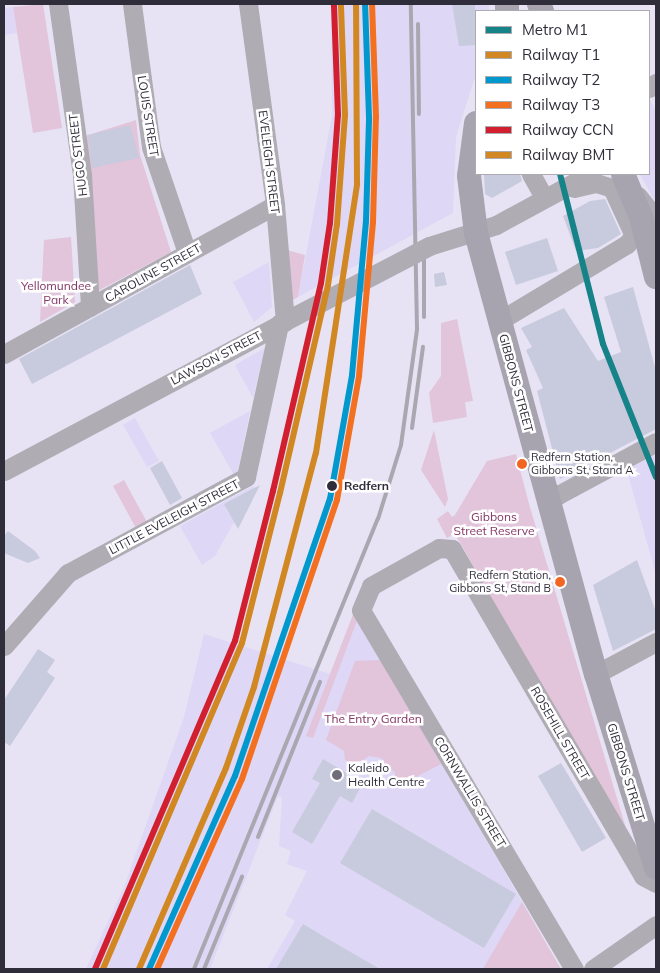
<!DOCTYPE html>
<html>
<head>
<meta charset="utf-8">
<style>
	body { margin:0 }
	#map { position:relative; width:660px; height:973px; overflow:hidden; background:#e7e3f5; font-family:Mulish,sans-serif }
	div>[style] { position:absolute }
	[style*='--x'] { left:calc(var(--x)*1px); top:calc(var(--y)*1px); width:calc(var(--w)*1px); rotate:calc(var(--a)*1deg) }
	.built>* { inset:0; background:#ded7f6 }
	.green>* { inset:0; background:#e2c4db }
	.building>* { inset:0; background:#c8cadd }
	.minor>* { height:19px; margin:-9.5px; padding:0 9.5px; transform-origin:9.5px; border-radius:9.5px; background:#afacb4 }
	.major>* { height:24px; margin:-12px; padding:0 12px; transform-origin:12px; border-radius:12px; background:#a8a4af }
	.rail>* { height:4px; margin:-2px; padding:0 2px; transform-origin:2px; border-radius:2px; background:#aaa7b1 }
	.minor-bridge>* { height:19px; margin:-9.5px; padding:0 9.5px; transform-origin:9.5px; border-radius:9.5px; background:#afacb4 }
	.rail-1>* { height:6px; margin:-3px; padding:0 3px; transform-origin:3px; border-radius:3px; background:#d18722 }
	.rail-2>* { height:6px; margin:-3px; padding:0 3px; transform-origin:3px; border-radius:3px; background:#0098cd }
	.rail-3>* { height:6px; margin:-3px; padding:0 3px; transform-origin:3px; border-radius:3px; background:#f37021 }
	.rail-4>* { height:6px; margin:-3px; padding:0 3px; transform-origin:3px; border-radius:3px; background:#d11f2f }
	.rail-5>* { height:6px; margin:-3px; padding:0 3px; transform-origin:3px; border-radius:3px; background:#d18722 }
	.metro-1>* { height:6px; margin:-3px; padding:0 3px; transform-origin:3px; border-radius:3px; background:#168388 }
	.dots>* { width:14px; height:14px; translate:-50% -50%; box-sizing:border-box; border:2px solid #fff; border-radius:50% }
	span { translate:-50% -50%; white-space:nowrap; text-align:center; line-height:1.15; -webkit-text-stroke:5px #fff; paint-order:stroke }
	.bus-label { font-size:11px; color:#302d3a }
	.left { translate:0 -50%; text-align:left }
	.right { translate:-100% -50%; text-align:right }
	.street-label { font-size:12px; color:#302d3a }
	.park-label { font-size:12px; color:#843764 }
	.stop-label { font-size:12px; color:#302d3a; font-weight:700 }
	.poi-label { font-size:12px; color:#302d3a }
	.frame { position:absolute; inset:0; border:5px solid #302d3a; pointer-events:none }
	.legend { position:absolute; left:475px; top:10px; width:175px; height:165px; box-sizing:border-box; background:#fff; border:1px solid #acabb0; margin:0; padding:6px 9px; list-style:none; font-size:15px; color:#302d3a }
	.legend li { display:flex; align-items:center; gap:10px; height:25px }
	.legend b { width:25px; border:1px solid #acabb0 }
</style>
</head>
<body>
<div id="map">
	<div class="built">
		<div style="clip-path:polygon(331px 4px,489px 4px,489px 11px,476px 11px,476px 74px,456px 137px,453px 213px,298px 297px,332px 116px)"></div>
		<div style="clip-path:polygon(13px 7px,17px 33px,4px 35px,4px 8px)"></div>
		<div style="clip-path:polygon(649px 98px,656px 111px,656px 204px,640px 174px,649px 174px)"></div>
		<div style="clip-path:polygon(269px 262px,272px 307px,254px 322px,233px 282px)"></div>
		<div style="clip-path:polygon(265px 348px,253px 398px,235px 365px)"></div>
		<div style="clip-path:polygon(250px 411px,238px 471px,234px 475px,210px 433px)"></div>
		<div style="clip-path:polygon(135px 418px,159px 461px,147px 467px,123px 425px)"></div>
		<div style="clip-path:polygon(656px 450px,656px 575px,626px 467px)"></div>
		<div style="clip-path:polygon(255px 485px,215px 556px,202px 565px,180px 526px)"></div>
		<div style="clip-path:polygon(354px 612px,561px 969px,267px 969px,295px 921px,285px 915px,307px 871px,287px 864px,291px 851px,279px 846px,282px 797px,278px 796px,210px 969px,86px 969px,124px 887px,184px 717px,204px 634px,330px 674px)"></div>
	</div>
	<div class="green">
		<div style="clip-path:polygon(43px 4px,62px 128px,33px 133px,13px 7px)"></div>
		<div style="clip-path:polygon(136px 120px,140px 155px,171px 252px,98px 291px,85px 136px)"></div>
		<div style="clip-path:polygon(71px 237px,75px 302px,40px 322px,44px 240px)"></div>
		<div style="clip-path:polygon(287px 250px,305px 255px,298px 297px,291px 301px)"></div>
		<div style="clip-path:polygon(457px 319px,473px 401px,465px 402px,467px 417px,433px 423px,429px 393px,441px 376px,441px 323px)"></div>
		<div style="clip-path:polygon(434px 430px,448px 499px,445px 507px,421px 470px)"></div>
		<div style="clip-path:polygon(516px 454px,529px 504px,631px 845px,461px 544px,454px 534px,447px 538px,437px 519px,448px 511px,452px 517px,455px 515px,487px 461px)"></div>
		<div style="clip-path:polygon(124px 480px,148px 524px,137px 530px,113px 486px)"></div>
		<div style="clip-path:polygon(354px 612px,358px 618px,313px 738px,306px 736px)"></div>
		<div style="clip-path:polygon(381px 660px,441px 764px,395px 788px,395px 773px,381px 758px,369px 756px,355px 766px,345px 760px,344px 751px,326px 740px,355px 661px)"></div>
		<div style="clip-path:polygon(522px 902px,561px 969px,483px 969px)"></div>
	</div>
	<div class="building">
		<div style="clip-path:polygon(452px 4px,475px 4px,476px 45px,459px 46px)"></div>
		<div style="clip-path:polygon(130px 125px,139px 158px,92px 168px,88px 135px)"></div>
		<div style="clip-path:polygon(484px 174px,520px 174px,522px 181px,492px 198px,485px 194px)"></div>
		<div style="clip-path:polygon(605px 199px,621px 234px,598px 248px,576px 251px,563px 216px,590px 201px)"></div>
		<div style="clip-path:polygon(547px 238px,558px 271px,516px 285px,505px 252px)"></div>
		<div style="clip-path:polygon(190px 265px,202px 294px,32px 384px,19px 359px)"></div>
		<div style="clip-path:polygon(444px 272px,447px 285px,435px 287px,434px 274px)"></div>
		<div style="clip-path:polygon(633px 287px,656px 371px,656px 429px,560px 479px,537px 391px,543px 388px,526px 350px,532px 347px,521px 328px,564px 308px,598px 361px,621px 352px,604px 297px)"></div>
		<div style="clip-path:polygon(162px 461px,182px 498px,170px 505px,150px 468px)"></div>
		<div style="clip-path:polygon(260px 485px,238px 529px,224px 504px)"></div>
		<div style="clip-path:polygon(8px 531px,35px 551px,40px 558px,28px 563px,4px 553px,4px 536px)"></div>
		<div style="clip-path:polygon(637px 560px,656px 612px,656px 629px,613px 651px,593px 585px)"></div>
		<div style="clip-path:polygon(38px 649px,55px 660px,47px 672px,55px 678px,10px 746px,4px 742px,4px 700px)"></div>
		<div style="clip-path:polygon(323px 759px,363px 783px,352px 803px,340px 796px,312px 844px,292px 832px,320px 783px,312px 779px)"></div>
		<div style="clip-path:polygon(561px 763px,606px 838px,582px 852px,538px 776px)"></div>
		<div style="clip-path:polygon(372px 809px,516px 894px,484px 948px,340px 863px)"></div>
		<div style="clip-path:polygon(303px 924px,328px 939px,380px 969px,276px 969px)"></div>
	</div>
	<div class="minor">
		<div style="--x:58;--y:4;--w:173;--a:82"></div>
		<div style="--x:82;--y:175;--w:132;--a:86.5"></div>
		<div style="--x:132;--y:4;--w:144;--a:82.4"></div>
		<div style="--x:151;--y:147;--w:112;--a:71.2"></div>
		<div style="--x:248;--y:4;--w:203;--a:82.3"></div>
		<div style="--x:275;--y:205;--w:116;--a:85.1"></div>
		<div style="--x:649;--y:88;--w:9;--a:-36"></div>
		<div style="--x:531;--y:174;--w:18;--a:61"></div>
		<div style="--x:574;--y:188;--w:23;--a:-13"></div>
		<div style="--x:596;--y:183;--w:17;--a:17"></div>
		<div style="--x:612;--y:188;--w:47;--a:65.1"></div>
		<div style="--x:632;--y:231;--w:15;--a:42"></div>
		<div style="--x:638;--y:196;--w:29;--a:52"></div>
		<div style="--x:429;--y:246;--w:70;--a:-17.4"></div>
		<div style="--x:496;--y:225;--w:107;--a:-28.5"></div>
		<div style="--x:499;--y:321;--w:149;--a:-31"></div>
		<div style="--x:627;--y:244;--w:13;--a:-51"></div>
		<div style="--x:4;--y:354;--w:309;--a:-28.8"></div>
		<div style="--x:4;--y:471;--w:319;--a:-28"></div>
		<div style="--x:545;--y:490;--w:14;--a:21"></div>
		<div style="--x:558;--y:495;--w:111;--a:-28.4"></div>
		<div style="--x:4;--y:646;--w:97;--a:-48.8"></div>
		<div style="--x:68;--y:573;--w:202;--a:-28.3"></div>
		<div style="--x:246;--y:477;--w:157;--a:-77.8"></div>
		<div style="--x:596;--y:674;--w:68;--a:-28.1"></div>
		<div style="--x:574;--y:969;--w:417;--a:-120.7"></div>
		<div style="--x:361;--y:610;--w:26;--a:-67"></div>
		<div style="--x:371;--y:586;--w:78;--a:-29.2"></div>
		<div style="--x:439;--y:548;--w:13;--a:4"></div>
		<div style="--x:452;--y:549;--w:379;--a:59.7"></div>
		<div style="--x:643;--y:876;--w:15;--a:28"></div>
		<div style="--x:593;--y:969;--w:77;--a:-34.9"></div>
	</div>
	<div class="major">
		<div style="--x:539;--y:4;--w:8;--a:67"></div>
		<div style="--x:507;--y:11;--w:7;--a:-90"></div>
		<div style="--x:476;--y:123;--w:53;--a:97.5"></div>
		<div style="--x:469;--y:176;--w:57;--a:83"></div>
		<div style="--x:476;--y:233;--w:457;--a:74.8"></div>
		<div style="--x:596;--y:674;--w:203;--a:72.8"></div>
		<div style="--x:623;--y:174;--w:47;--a:67.3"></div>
		<div style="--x:641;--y:217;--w:62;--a:76"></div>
	</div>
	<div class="rail">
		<div style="--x:418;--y:24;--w:90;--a:89.4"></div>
		<div style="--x:424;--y:254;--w:63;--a:90"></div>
		<div style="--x:412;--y:428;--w:82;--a:-82.3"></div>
		<div style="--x:258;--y:837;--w:167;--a:-68.2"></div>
		<div style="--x:194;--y:969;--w:486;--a:-67.8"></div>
		<div style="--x:378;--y:519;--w:77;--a:-72.7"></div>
		<div style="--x:401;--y:445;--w:117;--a:-82.1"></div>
		<div style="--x:417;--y:329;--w:325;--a:-91.1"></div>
		<div style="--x:204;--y:969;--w:100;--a:-67.6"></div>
	</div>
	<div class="minor-bridge">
		<div style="--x:289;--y:319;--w:158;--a:-27.5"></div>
	</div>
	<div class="rail-1">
		<div style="--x:139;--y:969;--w:219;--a:-66.6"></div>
		<div style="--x:226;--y:768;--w:86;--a:-70.9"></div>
		<div style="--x:254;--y:687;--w:242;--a:-75.2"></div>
		<div style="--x:316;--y:453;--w:272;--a:-81.3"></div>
		<div style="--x:357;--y:184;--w:180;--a:-90.3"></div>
	</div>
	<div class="rail-2">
		<div style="--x:149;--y:969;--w:211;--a:-66"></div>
		<div style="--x:235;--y:776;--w:293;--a:-71.1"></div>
		<div style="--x:330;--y:499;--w:126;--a:-79.9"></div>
		<div style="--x:352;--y:375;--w:155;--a:-84.8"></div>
		<div style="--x:366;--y:221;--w:104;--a:-88.3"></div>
		<div style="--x:369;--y:117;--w:113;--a:-92"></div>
	</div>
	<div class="rail-3">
		<div style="--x:157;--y:969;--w:208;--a:-65.9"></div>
		<div style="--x:242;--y:779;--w:295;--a:-71.2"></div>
		<div style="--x:337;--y:500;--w:126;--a:-79.9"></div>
		<div style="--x:359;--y:376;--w:155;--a:-84.8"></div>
		<div style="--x:373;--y:222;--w:105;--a:-88.4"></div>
		<div style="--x:376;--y:117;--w:113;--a:-92"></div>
	</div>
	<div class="rail-4">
		<div style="--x:95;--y:969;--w:357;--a:-66.9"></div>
		<div style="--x:235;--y:641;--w:155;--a:-75.8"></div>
		<div style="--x:273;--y:491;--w:213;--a:-77"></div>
		<div style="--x:321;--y:283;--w:61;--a:-81.5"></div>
		<div style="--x:330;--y:223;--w:108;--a:-85.8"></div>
		<div style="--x:338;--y:115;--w:111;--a:-92.1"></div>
	</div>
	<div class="rail-5">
		<div style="--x:103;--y:969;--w:354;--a:-66.9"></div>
		<div style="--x:242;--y:643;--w:155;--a:-75.8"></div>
		<div style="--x:280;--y:493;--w:213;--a:-77"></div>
		<div style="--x:328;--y:285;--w:62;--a:-81.6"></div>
		<div style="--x:337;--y:224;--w:109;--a:-85.8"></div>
		<div style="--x:345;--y:115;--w:111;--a:-92.1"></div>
	</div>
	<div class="metro-1">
		<div style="--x:560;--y:174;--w:175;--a:75.8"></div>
		<div style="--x:603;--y:344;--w:143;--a:68.3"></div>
	</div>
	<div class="dots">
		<div style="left:522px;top:464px;background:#f26522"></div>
		<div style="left:332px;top:486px;background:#302d3a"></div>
		<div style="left:560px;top:582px;background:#f26522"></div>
		<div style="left:337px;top:775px;background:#706d7b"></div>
	</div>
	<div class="bus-label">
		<span class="left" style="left:531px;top:464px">Redfern Station,<br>Gibbons St, Stand A</span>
		<span class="right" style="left:551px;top:582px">Redfern Station,<br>Gibbons St, Stand B</span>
	</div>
	<div class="street-label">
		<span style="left:148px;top:116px;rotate:81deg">LOUIS STREET</span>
		<span style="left:78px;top:155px;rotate:-97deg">HUGO STREET</span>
		<span style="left:269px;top:162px;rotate:83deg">EVELEIGH STREET</span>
		<span style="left:153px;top:273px;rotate:-29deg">CAROLINE STREET</span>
		<span style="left:216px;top:358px;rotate:-28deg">LAWSON STREET</span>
		<span style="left:516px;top:383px;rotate:75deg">GIBBONS STREET</span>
		<span style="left:174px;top:517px;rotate:-28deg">LITTLE EVELEIGH STREET</span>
		<span style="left:560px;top:733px;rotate:60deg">ROSEHILL STREET</span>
		<span style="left:626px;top:772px;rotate:73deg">GIBBONS STREET</span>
		<span style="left:470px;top:792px;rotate:59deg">CORNWALLIS STREET</span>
	</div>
	<div class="park-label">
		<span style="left:56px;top:293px">Yellomundee<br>Park</span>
		<span style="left:494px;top:524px">Gibbons<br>Street Reserve</span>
		<span style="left:373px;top:719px">The Entry Garden</span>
	</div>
	<div class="stop-label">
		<span class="left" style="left:344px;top:486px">Redfern</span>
	</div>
	<div class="poi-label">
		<span class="left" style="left:348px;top:775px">Kaleido<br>Health Centre</span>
	</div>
	<div class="frame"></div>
	<ul class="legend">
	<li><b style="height:6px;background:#168388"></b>Metro M1</li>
	<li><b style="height:6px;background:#d18722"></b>Railway T1</li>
	<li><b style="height:6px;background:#0098cd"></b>Railway T2</li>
	<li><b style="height:6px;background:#f37021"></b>Railway T3</li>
	<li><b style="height:6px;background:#d11f2f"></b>Railway CCN</li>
	<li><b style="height:6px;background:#d18722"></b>Railway BMT</li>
	</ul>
</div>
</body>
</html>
